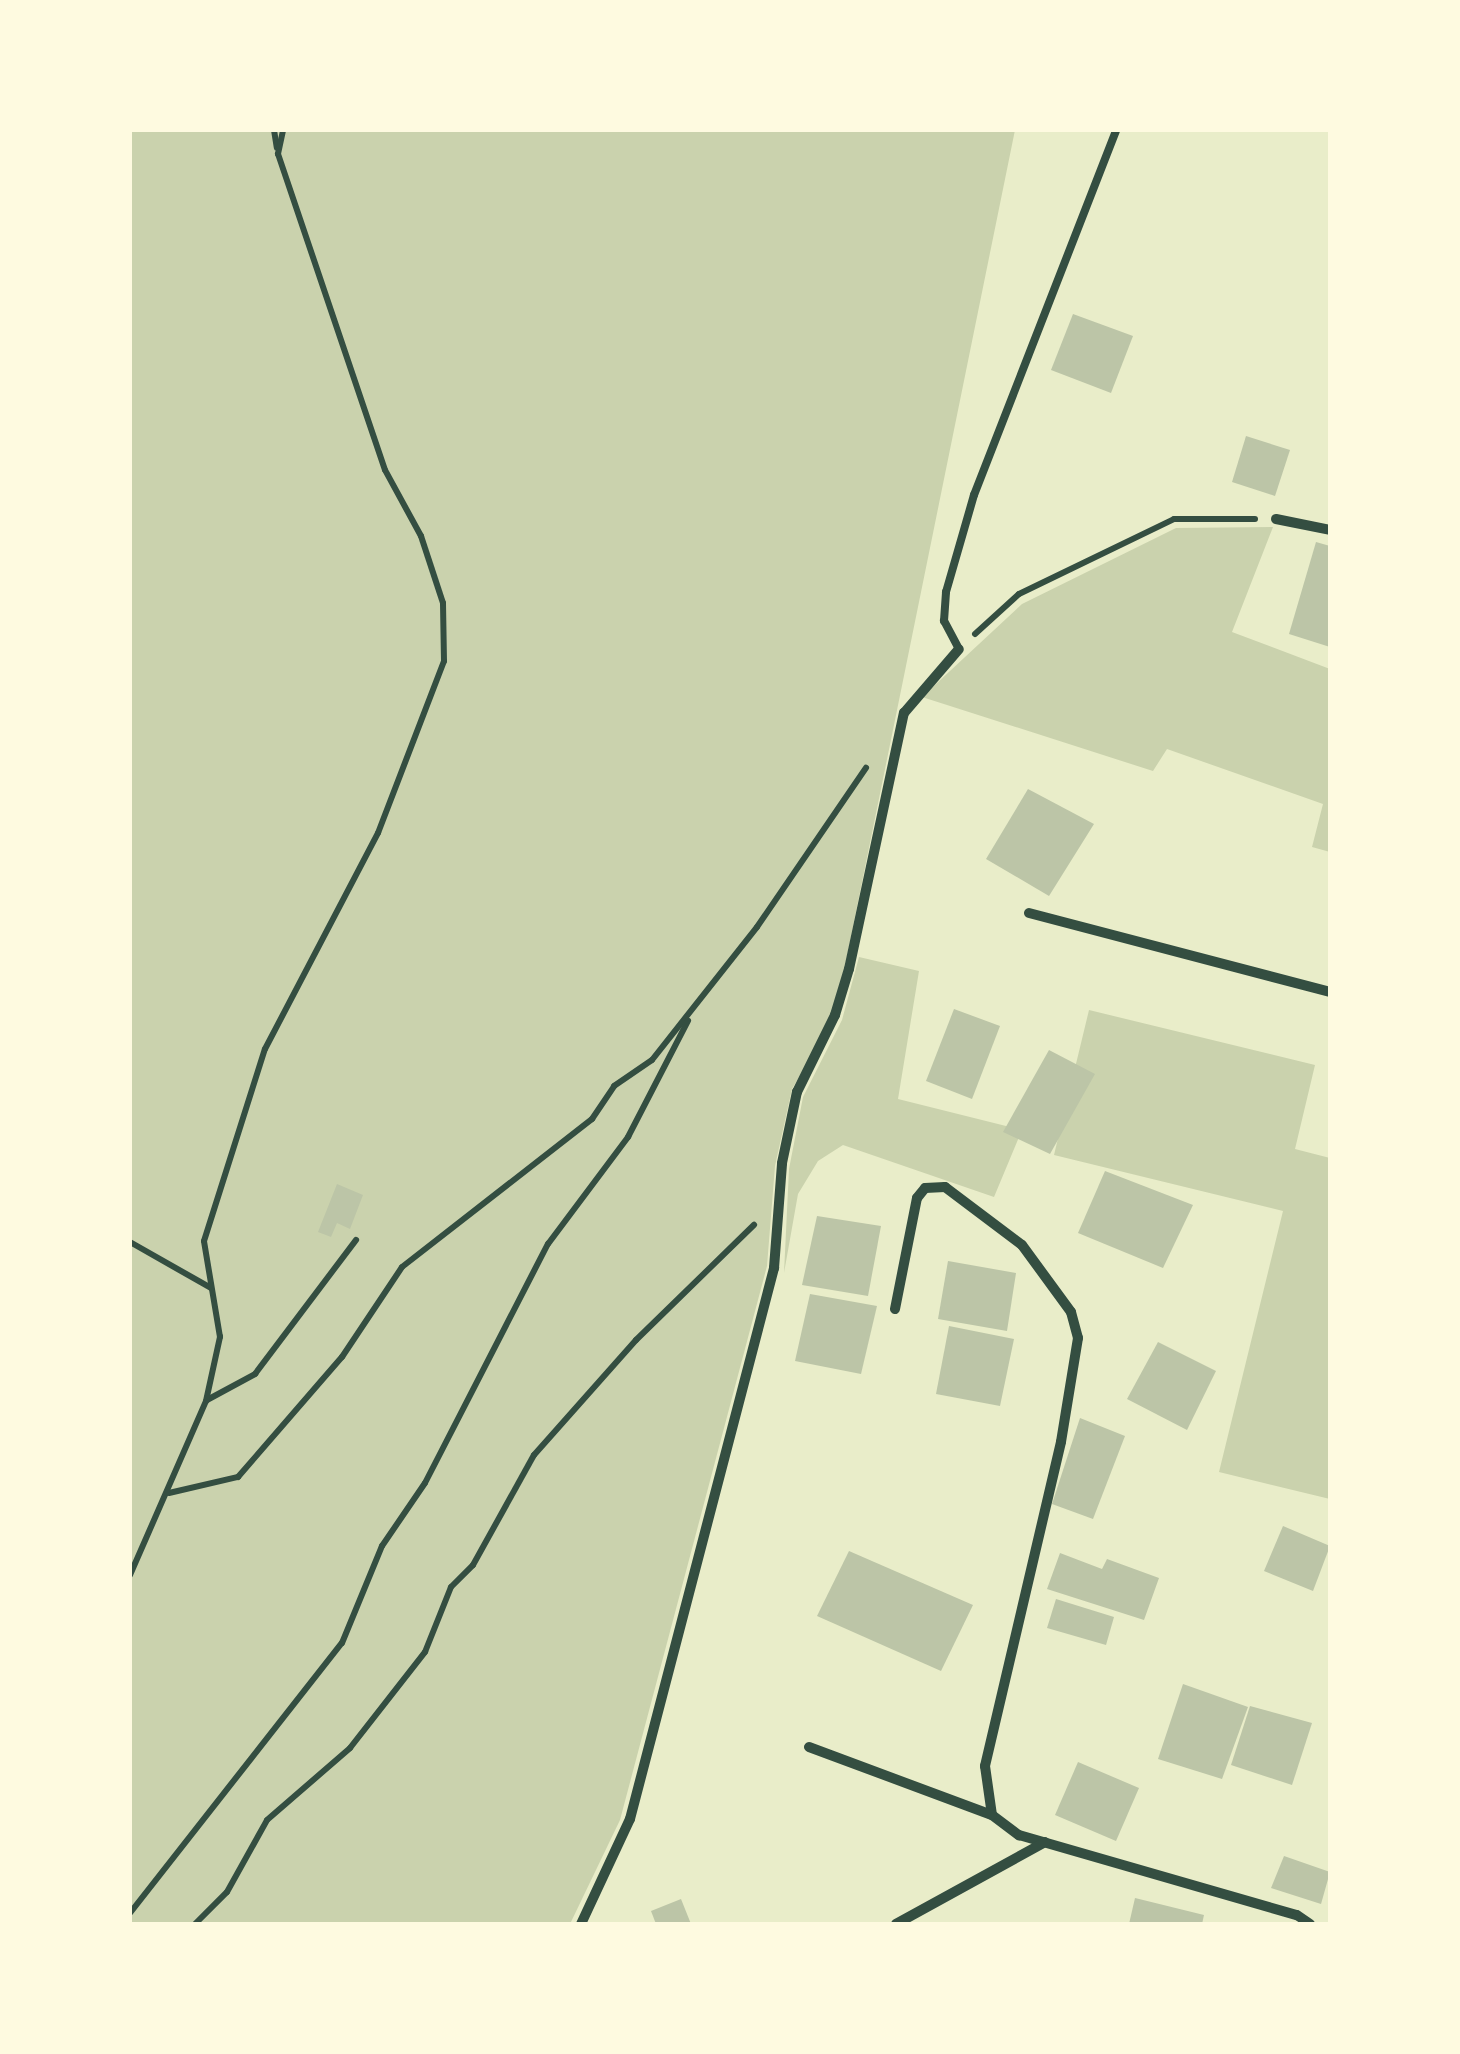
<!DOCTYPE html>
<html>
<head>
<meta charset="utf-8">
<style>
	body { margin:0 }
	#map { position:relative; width:1460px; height:2054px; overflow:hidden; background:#e9edc9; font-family:"Alegreya Sans",sans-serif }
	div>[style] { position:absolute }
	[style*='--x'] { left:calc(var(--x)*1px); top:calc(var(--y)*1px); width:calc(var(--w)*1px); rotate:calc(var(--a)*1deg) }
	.green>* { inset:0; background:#cad2ad }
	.building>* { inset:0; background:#bcc5a7 }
	.path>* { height:6px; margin:-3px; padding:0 3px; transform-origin:3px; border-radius:3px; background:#344e41 }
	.service>* { height:8px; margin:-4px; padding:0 4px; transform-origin:4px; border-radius:4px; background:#344e41 }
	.minor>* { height:10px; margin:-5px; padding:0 5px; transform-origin:5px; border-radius:5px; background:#344e41 }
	span { translate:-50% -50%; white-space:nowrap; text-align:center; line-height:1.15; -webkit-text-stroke:10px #fefae0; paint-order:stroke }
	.frame { position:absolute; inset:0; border:132px solid #fefae0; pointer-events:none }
</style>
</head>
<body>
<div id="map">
	<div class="green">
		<div style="clip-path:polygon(130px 130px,1015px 130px,835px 1015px,792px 1089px,775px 1166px,767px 1266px,620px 1820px,570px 1924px,130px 1924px)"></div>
		<div style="clip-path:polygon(1273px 527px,1232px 632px,1330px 669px,1330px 852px,1312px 847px,1323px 804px,1167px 749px,1153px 771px,922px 697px,1022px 604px,1176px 528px)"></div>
		<div style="clip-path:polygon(859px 957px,919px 971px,898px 1099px,1022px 1130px,994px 1197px,843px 1145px,818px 1161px,798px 1194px,784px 1273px,789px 1169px,803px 1097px,842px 1020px)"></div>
		<div style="clip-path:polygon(1089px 1010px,1315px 1065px,1295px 1149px,1330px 1158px,1330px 1499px,1219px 1472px,1283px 1211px,1054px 1155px)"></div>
	</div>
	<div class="building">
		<div style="clip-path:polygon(1073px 314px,1133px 336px,1111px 393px,1051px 370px)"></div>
		<div style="clip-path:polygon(1246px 436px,1290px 450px,1275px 496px,1232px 482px)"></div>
		<div style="clip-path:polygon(1316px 542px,1330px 546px,1330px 647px,1289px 634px)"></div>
		<div style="clip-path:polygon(1028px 789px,1094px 824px,1049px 896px,986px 859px)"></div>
		<div style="clip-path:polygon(954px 1009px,1000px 1026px,972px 1099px,926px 1081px)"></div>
		<div style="clip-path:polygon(1049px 1050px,1095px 1074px,1050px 1154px,1003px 1132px)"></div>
		<div style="clip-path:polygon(1105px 1171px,1193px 1205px,1163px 1268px,1078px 1233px)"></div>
		<div style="clip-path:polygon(337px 1184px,363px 1195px,350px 1229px,337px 1223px,331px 1237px,318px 1232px)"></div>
		<div style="clip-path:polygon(817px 1216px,881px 1226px,868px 1296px,802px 1285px)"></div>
		<div style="clip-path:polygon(948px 1261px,1016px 1273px,1007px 1331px,938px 1319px)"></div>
		<div style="clip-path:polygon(810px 1294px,877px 1306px,861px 1374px,795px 1361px)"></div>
		<div style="clip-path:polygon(949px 1326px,1014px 1339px,1000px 1406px,936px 1394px)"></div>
		<div style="clip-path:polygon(1158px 1342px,1216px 1371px,1187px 1430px,1127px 1399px)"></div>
		<div style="clip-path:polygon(1080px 1418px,1125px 1436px,1093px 1519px,1052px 1504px)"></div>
		<div style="clip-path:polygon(1283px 1526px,1330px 1546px,1313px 1591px,1264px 1571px)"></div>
		<div style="clip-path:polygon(849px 1551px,973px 1605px,941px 1671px,817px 1616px)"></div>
		<div style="clip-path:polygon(1060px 1553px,1102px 1569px,1107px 1559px,1159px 1578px,1144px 1620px,1047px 1589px)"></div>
		<div style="clip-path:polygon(1056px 1599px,1114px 1617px,1106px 1645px,1047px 1628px)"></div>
		<div style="clip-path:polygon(1183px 1684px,1248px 1707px,1222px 1779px,1158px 1759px)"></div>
		<div style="clip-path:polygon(1250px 1706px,1312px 1723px,1292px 1785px,1231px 1765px)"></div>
		<div style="clip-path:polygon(1078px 1762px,1139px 1788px,1116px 1841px,1055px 1815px)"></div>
		<div style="clip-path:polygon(1284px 1856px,1330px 1872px,1321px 1904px,1271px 1888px)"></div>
		<div style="clip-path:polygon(1135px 1898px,1204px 1915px,1202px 1924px,1129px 1924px)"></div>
		<div style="clip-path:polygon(681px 1899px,691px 1924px,656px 1924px,651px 1911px)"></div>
	</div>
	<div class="path">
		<div style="--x:274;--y:130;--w:18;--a:81"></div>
		<div style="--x:975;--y:634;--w:59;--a:-42.3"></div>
		<div style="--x:1019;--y:594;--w:172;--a:-25.8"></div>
		<div style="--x:1174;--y:519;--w:81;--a:0"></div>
		<div style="--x:130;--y:1242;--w:93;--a:29.6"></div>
		<div style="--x:207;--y:1400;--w:55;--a:-28.4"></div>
		<div style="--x:255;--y:1374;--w:168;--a:-53"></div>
		<div style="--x:169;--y:1493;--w:71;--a:-13.1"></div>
		<div style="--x:238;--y:1477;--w:159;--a:-49.1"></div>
		<div style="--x:342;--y:1357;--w:108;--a:-56.3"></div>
		<div style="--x:402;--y:1267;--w:241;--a:-37.9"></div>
		<div style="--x:592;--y:1119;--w:40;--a:-56"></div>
		<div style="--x:614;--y:1086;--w:46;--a:-34.4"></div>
		<div style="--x:652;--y:1060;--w:169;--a:-51.7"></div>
		<div style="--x:757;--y:927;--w:193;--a:-55.6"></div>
		<div style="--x:130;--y:1575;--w:190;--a:-66.4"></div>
		<div style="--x:206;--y:1401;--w:66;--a:-77.7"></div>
		<div style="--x:220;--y:1337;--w:97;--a:-99.5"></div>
		<div style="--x:204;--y:1241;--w:201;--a:-72.4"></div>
		<div style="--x:265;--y:1049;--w:244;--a:-62.4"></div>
		<div style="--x:378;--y:833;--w:184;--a:-69"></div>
		<div style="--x:444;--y:661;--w:58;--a:-91"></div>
		<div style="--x:443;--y:603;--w:71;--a:-108.2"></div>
		<div style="--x:421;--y:536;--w:75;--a:-118.6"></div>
		<div style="--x:385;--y:470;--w:334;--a:-108.7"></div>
		<div style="--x:278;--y:154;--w:25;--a:-78"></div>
		<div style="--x:130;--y:1913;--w:343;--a:-51.9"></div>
		<div style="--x:342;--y:1643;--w:105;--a:-67.6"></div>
		<div style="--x:382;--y:1546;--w:76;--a:-55.7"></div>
		<div style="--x:425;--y:1483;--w:269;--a:-62.8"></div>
		<div style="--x:548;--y:1244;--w:134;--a:-53.2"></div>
		<div style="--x:628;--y:1137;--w:131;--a:-62.7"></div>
		<div style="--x:195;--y:1924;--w:45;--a:-45"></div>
		<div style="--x:227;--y:1892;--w:82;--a:-60.9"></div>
		<div style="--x:267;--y:1820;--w:110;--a:-40.9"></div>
		<div style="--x:350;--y:1748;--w:122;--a:-52"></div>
		<div style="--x:425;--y:1652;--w:70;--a:-68.2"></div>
		<div style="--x:451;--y:1587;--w:31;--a:-45"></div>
		<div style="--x:473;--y:1565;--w:126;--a:-61"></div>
		<div style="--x:534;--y:1455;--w:154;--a:-48.4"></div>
		<div style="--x:636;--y:1340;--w:165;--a:-44.3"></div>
	</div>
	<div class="service">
		<div style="--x:959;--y:649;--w:32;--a:-118"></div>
		<div style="--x:944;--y:621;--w:29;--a:-86"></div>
		<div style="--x:946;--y:592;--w:101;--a:-73.9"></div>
		<div style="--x:974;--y:495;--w:392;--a:-68.7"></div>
	</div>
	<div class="minor">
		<div style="--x:1276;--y:519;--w:55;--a:11.5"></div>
		<div style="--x:1029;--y:913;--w:311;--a:14.7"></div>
		<div style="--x:895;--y:1309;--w:113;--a:-78.8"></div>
		<div style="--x:917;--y:1198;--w:13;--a:-51"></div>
		<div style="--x:925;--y:1188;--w:20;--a:-3"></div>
		<div style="--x:945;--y:1187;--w:96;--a:37"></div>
		<div style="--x:1022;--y:1245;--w:83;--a:53.8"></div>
		<div style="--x:1071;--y:1312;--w:27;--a:75"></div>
		<div style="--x:1078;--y:1338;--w:105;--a:99.3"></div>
		<div style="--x:1061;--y:1442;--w:333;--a:103.2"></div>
		<div style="--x:985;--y:1766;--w:49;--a:81.9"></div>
		<div style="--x:992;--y:1815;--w:34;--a:37"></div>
		<div style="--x:1019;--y:1835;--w:289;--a:16.1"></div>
		<div style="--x:1297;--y:1915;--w:16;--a:35"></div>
		<div style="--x:809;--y:1747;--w:195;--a:20.4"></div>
		<div style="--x:581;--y:1924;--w:116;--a:-65"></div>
		<div style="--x:630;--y:1819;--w:570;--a:-75.35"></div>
		<div style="--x:774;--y:1268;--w:105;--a:-85.6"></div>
		<div style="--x:782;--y:1163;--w:73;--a:-78.1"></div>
		<div style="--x:797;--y:1092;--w:86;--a:-63.7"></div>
		<div style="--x:835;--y:1015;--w:48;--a:-73.1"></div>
		<div style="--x:849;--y:969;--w:262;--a:-77.9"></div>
		<div style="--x:904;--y:713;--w:84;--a:-49.3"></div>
		<div style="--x:896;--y:1924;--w:170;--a:-28.8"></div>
	</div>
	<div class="frame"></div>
</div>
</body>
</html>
